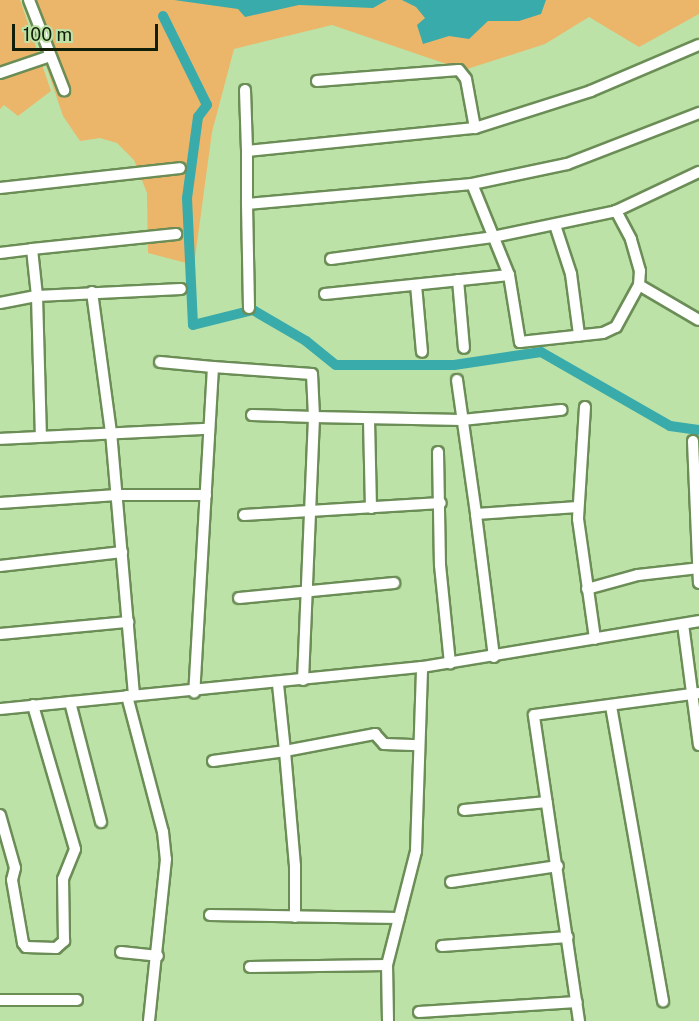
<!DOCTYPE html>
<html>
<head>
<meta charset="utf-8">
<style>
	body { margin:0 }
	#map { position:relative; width:699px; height:1021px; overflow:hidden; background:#bce2a7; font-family:"Public Sans",sans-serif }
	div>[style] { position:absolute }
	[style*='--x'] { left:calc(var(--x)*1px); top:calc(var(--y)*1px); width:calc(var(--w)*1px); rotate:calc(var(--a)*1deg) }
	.green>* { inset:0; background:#ebb66a }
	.water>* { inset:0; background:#39abab }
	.canal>* { height:10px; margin:-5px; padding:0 5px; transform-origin:5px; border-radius:5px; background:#39abab }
	.roads { filter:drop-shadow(2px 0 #6b8d56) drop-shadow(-2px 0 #6b8d56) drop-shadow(0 2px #6b8d56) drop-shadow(0 -2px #6b8d56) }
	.street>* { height:10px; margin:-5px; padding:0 5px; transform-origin:5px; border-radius:5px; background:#fff }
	span { translate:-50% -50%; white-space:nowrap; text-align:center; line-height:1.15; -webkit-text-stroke:4.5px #bce2a7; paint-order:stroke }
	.scale { position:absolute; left:12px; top:24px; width:146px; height:27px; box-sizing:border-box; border:3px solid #111e08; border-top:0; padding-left:8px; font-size:18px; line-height:21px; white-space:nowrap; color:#111e08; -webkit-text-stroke:4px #bce2a7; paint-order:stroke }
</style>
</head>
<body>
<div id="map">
	<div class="green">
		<div style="clip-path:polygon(0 0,20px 0,51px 91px,18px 116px,4px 105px,0 109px)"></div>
		<div style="clip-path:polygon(24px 0,699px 0,699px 14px,639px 47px,589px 17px,545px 44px,464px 70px,332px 25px,234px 49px,212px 132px,194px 265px,148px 253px,147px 193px,134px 160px,117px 143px,100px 138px,80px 141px,63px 116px)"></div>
	</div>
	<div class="water">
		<div style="clip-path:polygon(174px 0,387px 0,373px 8px,299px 5px,245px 17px,238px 9px)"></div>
		<div style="clip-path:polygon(402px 0,546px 0,541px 14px,519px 21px,488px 21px,469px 39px,449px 36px,423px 44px,417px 25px,425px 18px,416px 7px)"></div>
	</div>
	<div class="canal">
		<div style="--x:163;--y:16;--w:99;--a:63.7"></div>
		<div style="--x:207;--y:105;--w:15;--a:127"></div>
		<div style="--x:198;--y:117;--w:82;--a:97.7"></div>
		<div style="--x:187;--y:198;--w:127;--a:87.3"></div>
		<div style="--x:193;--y:325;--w:62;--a:-14"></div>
		<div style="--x:253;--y:310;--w:61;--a:30.3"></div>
		<div style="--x:306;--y:341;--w:38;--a:39"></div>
		<div style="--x:336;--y:365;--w:118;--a:0"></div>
		<div style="--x:454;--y:365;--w:88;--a:-8.5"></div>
		<div style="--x:541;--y:352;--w:149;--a:29.8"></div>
		<div style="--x:670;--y:426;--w:29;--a:8"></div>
	</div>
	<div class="roads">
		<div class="street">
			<div style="--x:29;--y:0;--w:97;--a:68.7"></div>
			<div style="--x:0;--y:73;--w:53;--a:-18.8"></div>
			<div style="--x:317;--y:81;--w:142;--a:-4.4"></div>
			<div style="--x:459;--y:70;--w:11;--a:52"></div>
			<div style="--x:466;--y:79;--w:50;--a:79.6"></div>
			<div style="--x:245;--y:90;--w:61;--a:88.1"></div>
			<div style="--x:247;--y:151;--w:229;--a:-5.8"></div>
			<div style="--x:475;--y:128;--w:122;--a:-17.7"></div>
			<div style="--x:591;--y:91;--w:117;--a:-23.1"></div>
			<div style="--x:0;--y:188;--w:181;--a:-6.3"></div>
			<div style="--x:247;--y:204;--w:53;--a:-90"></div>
			<div style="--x:555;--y:225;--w:52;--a:71.9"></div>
			<div style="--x:571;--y:274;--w:62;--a:82.5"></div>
			<div style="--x:32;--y:249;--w:145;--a:-5.9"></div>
			<div style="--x:0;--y:253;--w:32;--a:-7"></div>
			<div style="--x:32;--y:249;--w:47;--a:83.9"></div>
			<div style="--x:37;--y:296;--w:144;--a:-2.8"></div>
			<div style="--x:331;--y:259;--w:163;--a:-7.7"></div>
			<div style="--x:493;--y:237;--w:126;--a:-11.9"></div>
			<div style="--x:616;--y:211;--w:92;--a:-25.2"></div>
			<div style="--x:509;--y:275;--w:68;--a:80.7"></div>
			<div style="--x:520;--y:342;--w:83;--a:-6.2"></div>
			<div style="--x:603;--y:333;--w:14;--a:-25"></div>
			<div style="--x:616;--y:327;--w:48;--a:-61.3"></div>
			<div style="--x:639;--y:285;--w:14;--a:-86"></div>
			<div style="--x:640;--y:271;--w:33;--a:-106"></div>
			<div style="--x:631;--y:239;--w:32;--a:-118"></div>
			<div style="--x:458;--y:280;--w:68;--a:85"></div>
			<div style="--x:416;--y:285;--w:67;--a:84.9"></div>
			<div style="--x:639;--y:285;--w:69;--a:30.3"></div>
			<div style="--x:92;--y:292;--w:141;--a:82.3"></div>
			<div style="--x:111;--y:432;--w:264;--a:85"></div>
			<div style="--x:325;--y:294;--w:185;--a:-5.9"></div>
			<div style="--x:509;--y:275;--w:98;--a:-112.1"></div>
			<div style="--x:0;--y:303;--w:38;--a:-11"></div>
			<div style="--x:37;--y:296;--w:140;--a:88.4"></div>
			<div style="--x:249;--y:308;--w:104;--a:-91.1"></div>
			<div style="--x:247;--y:204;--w:226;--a:-5.1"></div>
			<div style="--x:472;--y:184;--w:97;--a:-11.9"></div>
			<div style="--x:567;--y:164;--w:142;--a:-21.1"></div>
			<div style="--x:160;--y:362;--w:53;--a:5.4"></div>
			<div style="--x:213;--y:367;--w:326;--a:93.3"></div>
			<div style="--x:213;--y:367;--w:99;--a:4"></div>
			<div style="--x:312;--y:374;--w:43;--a:87.3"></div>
			<div style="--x:314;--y:417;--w:62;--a:-178.2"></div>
			<div style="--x:457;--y:380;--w:135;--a:81.9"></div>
			<div style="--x:585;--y:407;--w:112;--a:93.6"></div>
			<div style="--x:578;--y:519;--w:121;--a:81.9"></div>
			<div style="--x:369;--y:420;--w:88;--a:88.7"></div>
			<div style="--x:0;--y:439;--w:208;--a:-2.8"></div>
			<div style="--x:693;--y:441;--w:142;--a:87.6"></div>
			<div style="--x:438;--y:452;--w:113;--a:89"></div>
			<div style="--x:440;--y:565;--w:99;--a:84.2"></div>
			<div style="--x:0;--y:503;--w:117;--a:-3.9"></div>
			<div style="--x:117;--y:495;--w:89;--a:0"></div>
			<div style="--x:244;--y:515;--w:197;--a:-3.5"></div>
			<div style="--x:0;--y:566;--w:123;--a:-6.5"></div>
			<div style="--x:587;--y:589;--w:53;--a:-15.4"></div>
			<div style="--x:638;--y:575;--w:61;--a:-6.5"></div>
			<div style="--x:239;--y:598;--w:156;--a:-5.5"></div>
			<div style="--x:683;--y:624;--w:122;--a:82.5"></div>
			<div style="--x:0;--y:634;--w:129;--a:-5.4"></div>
			<div style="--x:494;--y:657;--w:144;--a:-97.2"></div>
			<div style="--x:476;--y:514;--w:102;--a:-3.9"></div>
			<div style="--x:303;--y:680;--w:263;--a:-87.6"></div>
			<div style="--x:314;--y:417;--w:148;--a:1.2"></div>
			<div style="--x:462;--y:420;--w:100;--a:-5.8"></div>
			<div style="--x:127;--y:696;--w:141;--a:75.2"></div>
			<div style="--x:163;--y:832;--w:27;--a:84"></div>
			<div style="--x:166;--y:859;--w:163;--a:96"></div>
			<div style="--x:70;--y:702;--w:124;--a:75.5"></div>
			<div style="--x:611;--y:706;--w:300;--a:80"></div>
			<div style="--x:0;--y:709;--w:424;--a:-5.7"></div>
			<div style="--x:422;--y:667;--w:281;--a:-9.4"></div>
			<div style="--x:213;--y:761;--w:73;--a:-7.9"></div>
			<div style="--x:285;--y:751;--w:67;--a:-96"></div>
			<div style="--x:464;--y:810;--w:83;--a:-5.5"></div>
			<div style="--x:0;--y:815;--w:55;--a:74.2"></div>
			<div style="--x:15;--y:868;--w:12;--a:104"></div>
			<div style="--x:12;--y:880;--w:64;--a:80.1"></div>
			<div style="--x:23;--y:943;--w:5;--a:53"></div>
			<div style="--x:26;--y:947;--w:30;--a:2"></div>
			<div style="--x:56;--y:948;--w:11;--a:-41"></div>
			<div style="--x:64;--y:941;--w:62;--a:-90.9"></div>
			<div style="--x:63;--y:879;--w:32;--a:-68"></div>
			<div style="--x:75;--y:849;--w:150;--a:-106.3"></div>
			<div style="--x:451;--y:882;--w:108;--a:-8.5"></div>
			<div style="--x:210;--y:915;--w:189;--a:0.9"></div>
			<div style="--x:295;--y:917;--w:51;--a:-90"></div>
			<div style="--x:295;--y:866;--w:115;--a:-95"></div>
			<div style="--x:285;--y:751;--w:92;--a:-10.7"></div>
			<div style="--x:375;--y:734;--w:13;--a:48"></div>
			<div style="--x:384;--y:744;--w:35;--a:2"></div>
			<div style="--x:442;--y:946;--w:126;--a:-4.1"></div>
			<div style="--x:121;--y:952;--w:37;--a:6"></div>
			<div style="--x:250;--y:967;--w:137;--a:-0.8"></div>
			<div style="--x:0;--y:1000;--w:77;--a:0"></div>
			<div style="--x:419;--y:1012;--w:158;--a:-3.6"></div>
			<div style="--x:388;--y:1021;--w:56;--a:-91"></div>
			<div style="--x:387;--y:965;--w:118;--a:-75.7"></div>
			<div style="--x:416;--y:851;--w:184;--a:-88.1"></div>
			<div style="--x:579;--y:1021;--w:309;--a:-98.4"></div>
			<div style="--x:534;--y:715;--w:166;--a:-7.6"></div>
		</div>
	</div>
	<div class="scale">100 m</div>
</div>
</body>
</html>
